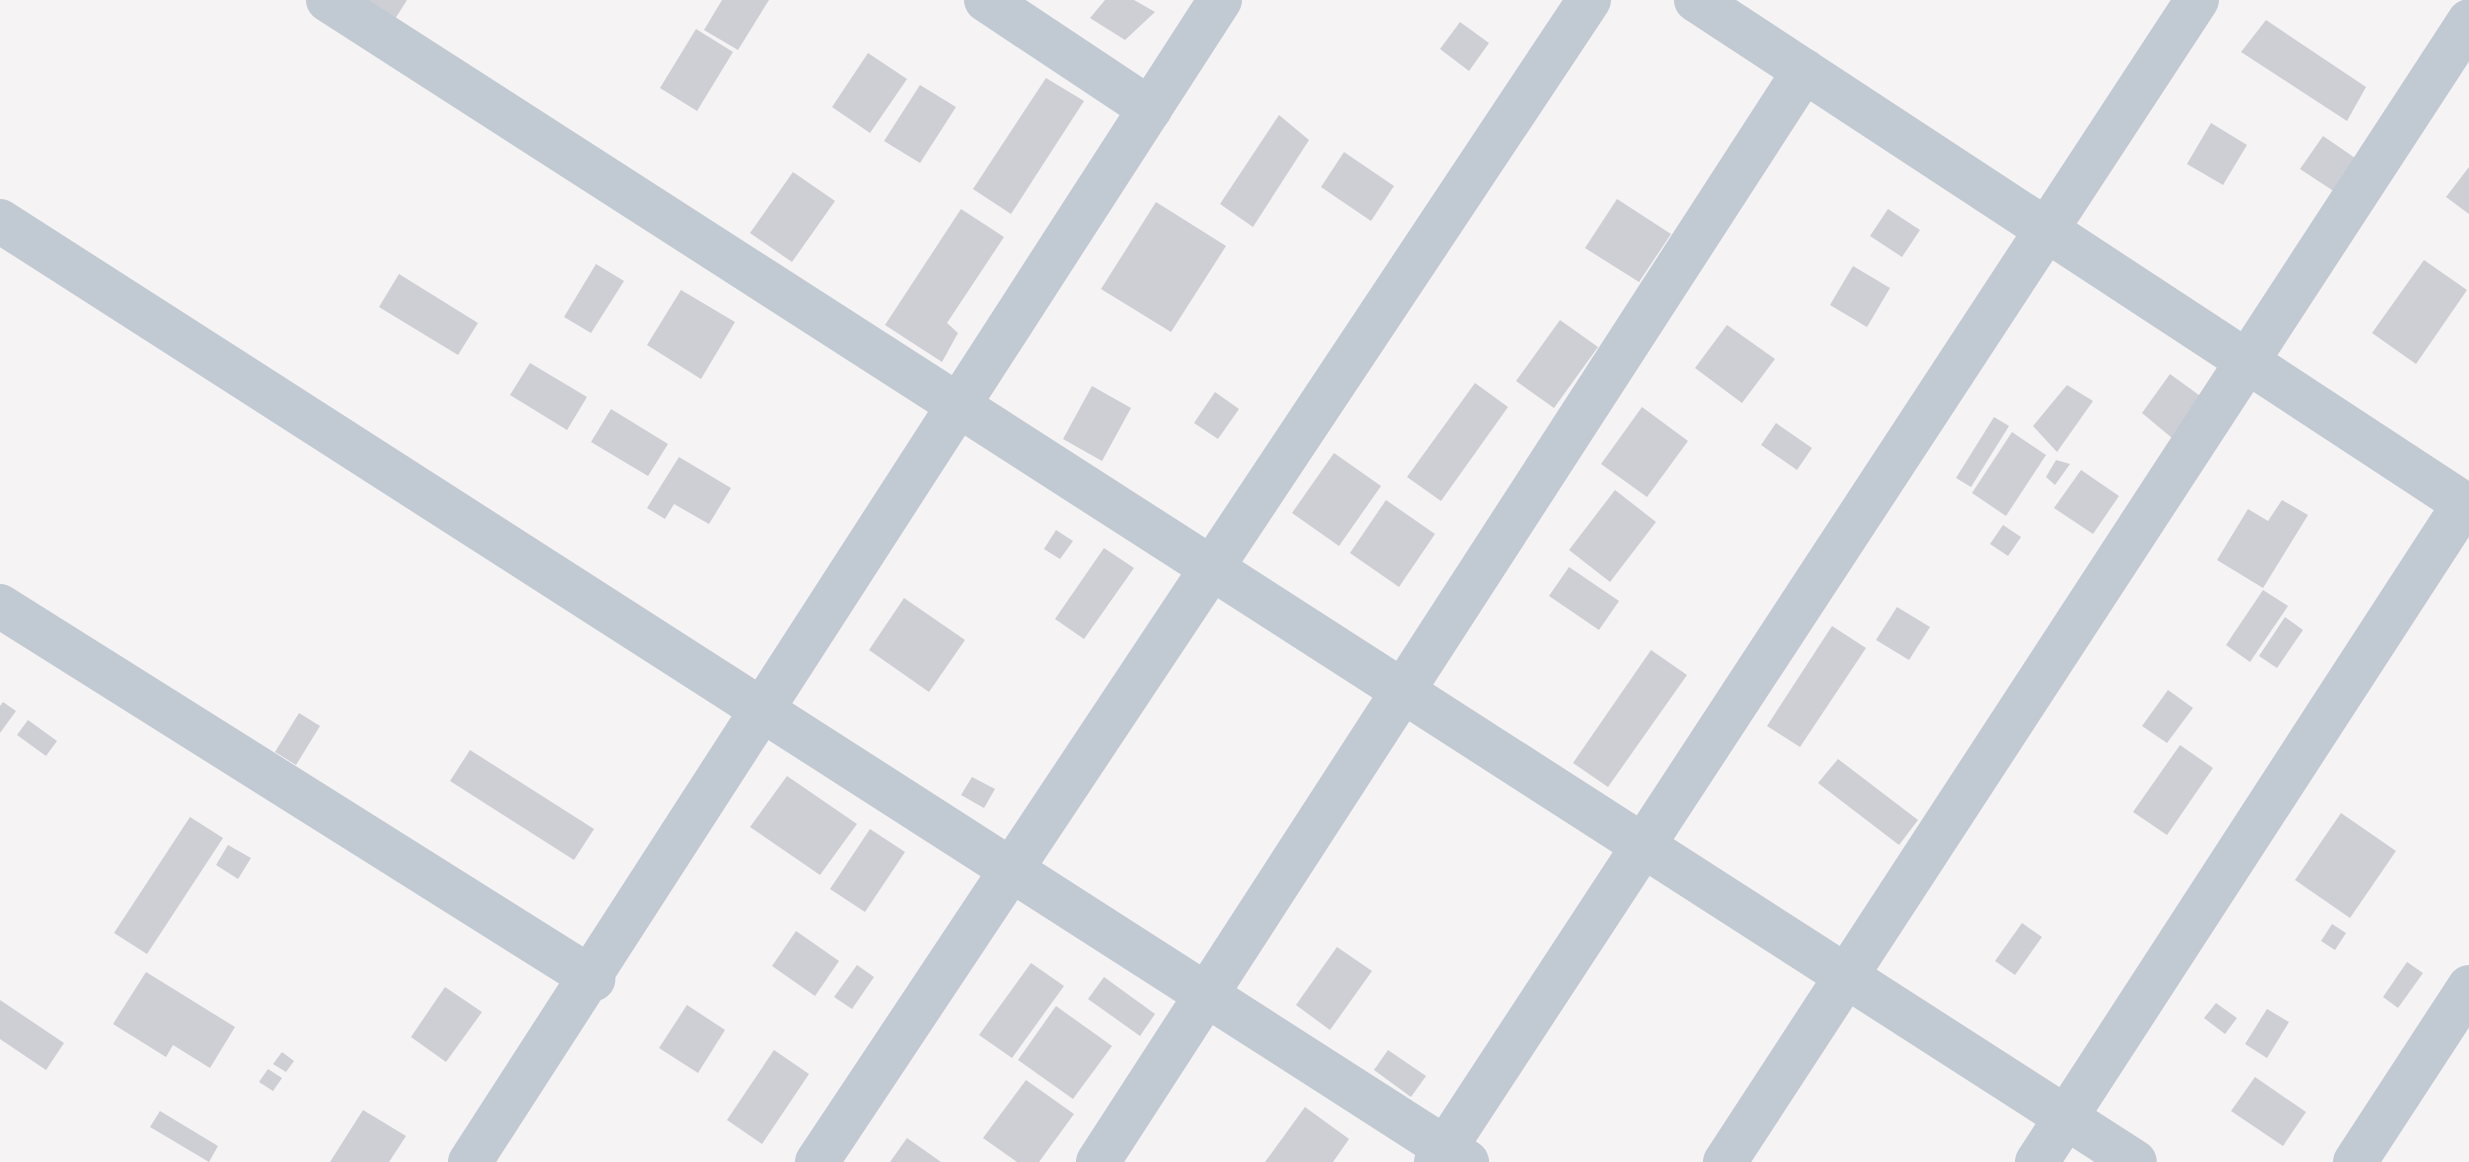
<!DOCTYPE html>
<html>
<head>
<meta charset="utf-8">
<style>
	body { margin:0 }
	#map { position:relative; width:2469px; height:1162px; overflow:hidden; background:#f5f3f3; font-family:"Alegreya Sans",sans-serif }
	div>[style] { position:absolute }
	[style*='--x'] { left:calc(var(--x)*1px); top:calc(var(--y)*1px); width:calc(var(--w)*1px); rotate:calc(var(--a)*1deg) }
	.building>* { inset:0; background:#cdcfd5 }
	.minor>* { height:44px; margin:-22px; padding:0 22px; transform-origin:22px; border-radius:22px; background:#c1cad2 }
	span { translate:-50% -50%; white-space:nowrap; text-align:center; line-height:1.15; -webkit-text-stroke:6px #fff; paint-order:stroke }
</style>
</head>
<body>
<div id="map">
	<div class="building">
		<div style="clip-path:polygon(365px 0,407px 0,395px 19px)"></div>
		<div style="clip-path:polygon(722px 0,769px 0,738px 50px,704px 30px)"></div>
		<div style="clip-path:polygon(1105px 0,1134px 0,1155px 12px,1125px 40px,1090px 18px)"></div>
		<div style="clip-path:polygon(2266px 20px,2366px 87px,2347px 121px,2241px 52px)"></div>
		<div style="clip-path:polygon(1460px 22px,1489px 43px,1469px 71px,1440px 49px)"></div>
		<div style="clip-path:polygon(696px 29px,733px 52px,697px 111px,660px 88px)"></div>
		<div style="clip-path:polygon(868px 53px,907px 79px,870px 133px,832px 107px)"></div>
		<div style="clip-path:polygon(1046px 78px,1084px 101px,1011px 214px,973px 189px)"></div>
		<div style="clip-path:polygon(920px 85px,956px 107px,920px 163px,884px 141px)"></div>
		<div style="clip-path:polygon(1279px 115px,1309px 140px,1253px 227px,1220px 204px)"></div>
		<div style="clip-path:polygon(2211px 123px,2247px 145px,2223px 185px,2187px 164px)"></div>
		<div style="clip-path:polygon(2323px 136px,2358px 160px,2335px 192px,2300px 169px)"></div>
		<div style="clip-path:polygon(1344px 152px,1394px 186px,1371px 221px,1321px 187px)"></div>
		<div style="clip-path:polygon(2469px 167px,2469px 214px,2446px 197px)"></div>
		<div style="clip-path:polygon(793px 172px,835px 201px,792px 262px,750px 233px)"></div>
		<div style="clip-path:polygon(1617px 199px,1671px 234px,1639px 282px,1585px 248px)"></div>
		<div style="clip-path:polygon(1156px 202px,1226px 246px,1171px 332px,1101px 289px)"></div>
		<div style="clip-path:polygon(961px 209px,1004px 237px,947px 323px,958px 333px,942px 362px,885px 325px)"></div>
		<div style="clip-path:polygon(1888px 209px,1920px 230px,1902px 257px,1870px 236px)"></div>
		<div style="clip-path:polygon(2424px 260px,2467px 290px,2416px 364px,2372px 333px)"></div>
		<div style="clip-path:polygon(596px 264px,624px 281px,591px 333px,564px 317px)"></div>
		<div style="clip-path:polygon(1853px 266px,1890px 288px,1867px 327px,1830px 305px)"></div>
		<div style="clip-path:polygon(399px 274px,478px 323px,458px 355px,379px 307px)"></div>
		<div style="clip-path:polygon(681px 290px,735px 322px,701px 379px,647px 345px)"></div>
		<div style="clip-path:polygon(1560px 320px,1598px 347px,1554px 408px,1516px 381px)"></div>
		<div style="clip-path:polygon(1727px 325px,1775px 359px,1742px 403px,1695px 368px)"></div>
		<div style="clip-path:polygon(530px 363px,587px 397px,567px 430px,510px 395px)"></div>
		<div style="clip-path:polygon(2170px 374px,2203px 398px,2172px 438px,2142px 413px)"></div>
		<div style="clip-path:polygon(1475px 383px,1508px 407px,1441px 501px,1407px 477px)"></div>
		<div style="clip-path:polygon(2067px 385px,2093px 401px,2057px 452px,2033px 426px)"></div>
		<div style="clip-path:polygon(1092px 386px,1131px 408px,1102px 461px,1063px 439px)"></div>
		<div style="clip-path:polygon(1215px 392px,1239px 409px,1218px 439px,1194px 423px)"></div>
		<div style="clip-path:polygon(1642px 407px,1688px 441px,1647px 497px,1601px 464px)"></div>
		<div style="clip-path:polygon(611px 409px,668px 444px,648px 476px,591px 442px)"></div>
		<div style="clip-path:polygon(1994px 417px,2009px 426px,1971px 487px,1956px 478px)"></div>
		<div style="clip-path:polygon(1776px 423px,1812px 448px,1797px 470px,1761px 445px)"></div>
		<div style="clip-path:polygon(2012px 432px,2046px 455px,2006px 516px,1972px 493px)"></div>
		<div style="clip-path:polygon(1334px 453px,1381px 486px,1339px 546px,1292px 513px)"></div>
		<div style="clip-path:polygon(679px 457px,731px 488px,709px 524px,674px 504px,665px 519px,647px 508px)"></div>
		<div style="clip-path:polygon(2056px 460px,2070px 464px,2055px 485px,2046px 477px)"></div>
		<div style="clip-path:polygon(2081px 470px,2119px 496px,2093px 534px,2054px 508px)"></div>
		<div style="clip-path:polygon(1615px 490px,1656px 522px,1610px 582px,1569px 550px)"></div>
		<div style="clip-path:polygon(1386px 500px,1435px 534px,1399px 587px,1350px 553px)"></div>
		<div style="clip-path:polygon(2282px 500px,2308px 515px,2263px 588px,2217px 560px,2248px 509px,2268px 521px)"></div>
		<div style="clip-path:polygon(2003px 525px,2021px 537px,2008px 556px,1990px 544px)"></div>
		<div style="clip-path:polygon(1056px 530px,1073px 541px,1060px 559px,1044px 549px)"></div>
		<div style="clip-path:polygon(1104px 548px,1134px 568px,1084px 639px,1055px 619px)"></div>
		<div style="clip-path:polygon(1569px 567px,1619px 601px,1599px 630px,1549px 596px)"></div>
		<div style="clip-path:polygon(2263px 590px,2288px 606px,2250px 662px,2226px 645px)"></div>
		<div style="clip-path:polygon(904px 598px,965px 640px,929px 692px,869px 650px)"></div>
		<div style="clip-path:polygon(1897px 607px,1930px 627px,1909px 660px,1876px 640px)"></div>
		<div style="clip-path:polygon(2285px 617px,2303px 630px,2277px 668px,2259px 656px)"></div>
		<div style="clip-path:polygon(1832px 626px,1866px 648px,1800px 747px,1767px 726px)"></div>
		<div style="clip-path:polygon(1651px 650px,1687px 675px,1608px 787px,1573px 763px)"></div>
		<div style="clip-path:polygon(2168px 690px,2193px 708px,2167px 743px,2142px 726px)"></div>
		<div style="clip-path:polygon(3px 702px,16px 711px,0 733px,0 706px)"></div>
		<div style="clip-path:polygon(299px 713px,320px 726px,296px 765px,275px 752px)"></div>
		<div style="clip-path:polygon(28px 720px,57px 741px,46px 756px,17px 735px)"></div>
		<div style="clip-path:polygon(2180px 745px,2213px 768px,2167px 835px,2133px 812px)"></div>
		<div style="clip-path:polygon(470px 750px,594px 829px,574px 860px,450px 781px)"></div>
		<div style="clip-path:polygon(1838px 759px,1918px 820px,1899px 845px,1818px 783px)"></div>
		<div style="clip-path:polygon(787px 776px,857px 824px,820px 875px,750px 827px)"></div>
		<div style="clip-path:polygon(972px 777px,995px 789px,984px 808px,961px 795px)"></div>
		<div style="clip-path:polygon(2341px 813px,2396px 851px,2350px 918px,2295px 880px)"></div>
		<div style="clip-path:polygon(190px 817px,223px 838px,147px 954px,114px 933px)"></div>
		<div style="clip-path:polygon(870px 829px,905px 852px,865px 912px,830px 889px)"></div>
		<div style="clip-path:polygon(228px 845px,251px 858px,238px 879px,216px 865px)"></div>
		<div style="clip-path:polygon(2022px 923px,2042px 937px,2015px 975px,1995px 961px)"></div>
		<div style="clip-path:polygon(2332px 924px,2346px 933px,2335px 950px,2321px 941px)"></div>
		<div style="clip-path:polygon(796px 931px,839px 961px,815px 996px,772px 966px)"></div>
		<div style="clip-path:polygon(1337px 947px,1372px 971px,1330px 1030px,1296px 1005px)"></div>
		<div style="clip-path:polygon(2407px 962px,2423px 973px,2398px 1008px,2383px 997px)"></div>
		<div style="clip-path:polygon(1031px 963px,1064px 986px,1012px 1058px,979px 1035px)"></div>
		<div style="clip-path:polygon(857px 965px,874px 977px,852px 1009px,834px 997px)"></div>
		<div style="clip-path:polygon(146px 972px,235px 1027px,210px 1068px,173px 1045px,166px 1057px,113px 1024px)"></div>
		<div style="clip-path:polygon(1104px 977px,1155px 1014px,1140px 1036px,1088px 999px)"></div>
		<div style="clip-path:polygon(445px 987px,482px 1012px,446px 1062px,411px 1037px)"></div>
		<div style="clip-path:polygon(0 1000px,64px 1043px,46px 1070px,0 1039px)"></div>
		<div style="clip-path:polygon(2216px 1003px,2237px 1018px,2225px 1034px,2204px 1018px)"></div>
		<div style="clip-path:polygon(687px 1005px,725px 1030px,698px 1073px,659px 1048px)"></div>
		<div style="clip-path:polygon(1056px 1006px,1112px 1046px,1073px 1099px,1018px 1060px)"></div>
		<div style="clip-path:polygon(2267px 1009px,2289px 1022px,2267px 1058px,2245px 1044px)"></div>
		<div style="clip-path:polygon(774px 1050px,809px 1074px,762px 1144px,727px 1120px)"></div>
		<div style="clip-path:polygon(1388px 1050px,1426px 1076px,1411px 1097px,1374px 1070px)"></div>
		<div style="clip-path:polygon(282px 1052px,294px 1061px,286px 1072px,273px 1064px)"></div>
		<div style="clip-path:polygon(268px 1069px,282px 1078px,273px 1091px,259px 1082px)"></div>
		<div style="clip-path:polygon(2255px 1077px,2306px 1112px,2283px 1146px,2231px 1111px)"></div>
		<div style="clip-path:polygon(1026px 1080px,1074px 1114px,1039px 1162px,1017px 1162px,983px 1138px)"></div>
		<div style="clip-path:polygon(1305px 1107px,1349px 1139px,1333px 1162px,1265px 1162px)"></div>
		<div style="clip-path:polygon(363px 1110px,406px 1136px,389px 1162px,330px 1162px)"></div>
		<div style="clip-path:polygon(160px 1111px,218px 1146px,209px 1162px,150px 1127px)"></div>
		<div style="clip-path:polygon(907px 1138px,941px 1162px,890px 1162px)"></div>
	</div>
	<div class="minor">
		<div style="--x:328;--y:0;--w:2148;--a:32.74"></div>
		<div style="--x:986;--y:0;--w:197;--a:33.6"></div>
		<div style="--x:1696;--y:0;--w:924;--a:33.26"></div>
		<div style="--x:0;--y:221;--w:1743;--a:32.68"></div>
		<div style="--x:0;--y:606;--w:701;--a:32.17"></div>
		<div style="--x:470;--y:1162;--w:1383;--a:-57.16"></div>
		<div style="--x:817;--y:1162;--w:1395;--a:-56.4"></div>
		<div style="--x:1098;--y:1162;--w:1300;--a:-57.09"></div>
		<div style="--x:1436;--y:1162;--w:1389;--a:-56.78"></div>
		<div style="--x:1725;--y:1162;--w:1362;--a:-56.89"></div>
		<div style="--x:2037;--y:1162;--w:784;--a:-57.02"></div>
		<div style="--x:2355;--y:1162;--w:209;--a:-56.9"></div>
	</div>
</div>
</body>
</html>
